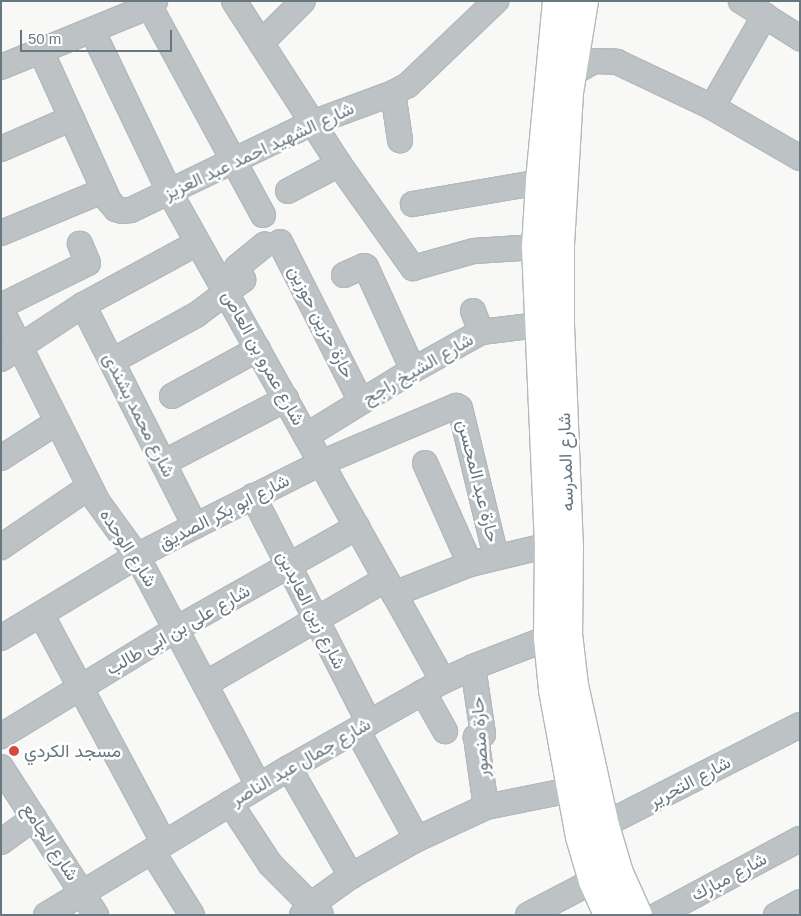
<!DOCTYPE html>
<html>
<head>
<meta charset="utf-8">
<style>
	body { margin:0 }
	#map { position:relative; width:801px; height:916px; overflow:hidden; background:#f8f8f6; font-family:Helvetica,Vazirmatn,sans-serif }
	div>[style] { position:absolute }
	[style*='--x'] { left:calc(var(--x)*1px); top:calc(var(--y)*1px); width:calc(var(--w)*1px); rotate:calc(var(--a)*1deg) }
	.roads { filter:drop-shadow(1px 0 #b2b9bc) drop-shadow(-1px 0 #b2b9bc) drop-shadow(0 1px #b2b9bc) drop-shadow(0 -1px #b2b9bc) }
	.minor>* { height:24px; margin:-12px; padding:0 12px; transform-origin:12px; border-radius:12px; background:#bdc3c5 }
	.secondary>* { height:28px; margin:-14px; padding:0 14px; transform-origin:14px; border-radius:14px; background:#fff }
	.dots>* { width:14px; height:14px; translate:-50% -50%; box-sizing:border-box; border:2px solid #fff; border-radius:50% }
	span { translate:-50% -50%; white-space:nowrap; text-align:center; line-height:1.15; -webkit-text-stroke:5px #fff; paint-order:stroke }
	.street-label { font-size:18px; color:#66777f }
	.poi-label { font-size:18px; color:#66777f }
	.left { translate:0 -50%; text-align:left }
	.frame { position:absolute; inset:0; border:2px solid #66777f; pointer-events:none }
	.scale { position:absolute; left:20px; top:30px; width:152px; height:22px; box-sizing:border-box; border:2px solid #66777f; border-top:0; padding-left:6px; font-size:15px; line-height:18px; white-space:nowrap; color:#66777f; -webkit-text-stroke:4px #fff; paint-order:stroke }
</style>
</head>
<body>
<div id="map">
	<div class="roads">
		<div class="minor">
			<div style="--x:234;--y:1;--w:194;--a:57.2"></div>
			<div style="--x:339;--y:164;--w:128;--a:54.6"></div>
			<div style="--x:413;--y:268;--w:63;--a:-15.6"></div>
			<div style="--x:474;--y:251;--w:62;--a:-3.7"></div>
			<div style="--x:741;--y:1;--w:70;--a:32.1"></div>
			<div style="--x:149;--y:5;--w:239;--a:61.5"></div>
			<div style="--x:92;--y:30;--w:178;--a:64.4"></div>
			<div style="--x:169;--y:191;--w:561;--a:60.79"></div>
			<div style="--x:261;--y:43;--w:59;--a:-45"></div>
			<div style="--x:41;--y:51;--w:165;--a:65.6"></div>
			<div style="--x:1;--y:67;--w:151;--a:-22.2"></div>
			<div style="--x:141;--y:10;--w:17;--a:-33"></div>
			<div style="--x:560;--y:80;--w:39;--a:-29"></div>
			<div style="--x:594;--y:61;--w:23;--a:2"></div>
			<div style="--x:617;--y:62;--w:105;--a:25.3"></div>
			<div style="--x:712;--y:107;--w:102;--a:30.1"></div>
			<div style="--x:393;--y:93;--w:48;--a:81.5"></div>
			<div style="--x:712;--y:107;--w:106;--a:-60.1"></div>
			<div style="--x:1;--y:149;--w:77;--a:-23.6"></div>
			<div style="--x:288;--y:191;--w:58;--a:-27.9"></div>
			<div style="--x:413;--y:204;--w:129;--a:-9.8"></div>
			<div style="--x:1;--y:233;--w:102;--a:-22.5"></div>
			<div style="--x:95;--y:194;--w:10;--a:11"></div>
			<div style="--x:105;--y:196;--w:17;--a:50"></div>
			<div style="--x:116;--y:209;--w:6;--a:18"></div>
			<div style="--x:122;--y:211;--w:9;--a:-6"></div>
			<div style="--x:131;--y:210;--w:201;--a:-25.7"></div>
			<div style="--x:312;--y:123;--w:86;--a:-20.3"></div>
			<div style="--x:393;--y:93;--w:17;--a:-28"></div>
			<div style="--x:408;--y:85;--w:122;--a:-43.7"></div>
			<div style="--x:280;--y:242;--w:179;--a:63.1"></div>
			<div style="--x:344;--y:275;--w:22;--a:-24"></div>
			<div style="--x:364;--y:266;--w:2;--a:27"></div>
			<div style="--x:366;--y:267;--w:113;--a:65.5"></div>
			<div style="--x:83;--y:305;--w:248;--a:63.1"></div>
			<div style="--x:1;--y:306;--w:97;--a:-26.3"></div>
			<div style="--x:88;--y:263;--w:21;--a:-113"></div>
			<div style="--x:1;--y:309;--w:215;--a:63.4"></div>
			<div style="--x:97;--y:501;--w:68;--a:54"></div>
			<div style="--x:137;--y:556;--w:260;--a:62.1"></div>
			<div style="--x:473;--y:311;--w:22;--a:69"></div>
			<div style="--x:1;--y:359;--w:98;--a:-33.4"></div>
			<div style="--x:83;--y:305;--w:130;--a:-28.5"></div>
			<div style="--x:112;--y:361;--w:96;--a:-28.7"></div>
			<div style="--x:196;--y:315;--w:59;--a:-36.7"></div>
			<div style="--x:243;--y:280;--w:14;--a:-115"></div>
			<div style="--x:237;--y:267;--w:36;--a:-39"></div>
			<div style="--x:172;--y:396;--w:98;--a:-28.7"></div>
			<div style="--x:306;--y:436;--w:126;--a:-31.7"></div>
			<div style="--x:413;--y:370;--w:78;--a:-29.2"></div>
			<div style="--x:481;--y:332;--w:57;--a:-7"></div>
			<div style="--x:1;--y:458;--w:67;--a:-32.7"></div>
			<div style="--x:163;--y:463;--w:139;--a:-27.5"></div>
			<div style="--x:425;--y:463;--w:111;--a:66"></div>
			<div style="--x:253;--y:496;--w:255;--a:62.9"></div>
			<div style="--x:1;--y:547;--w:107;--a:-34.3"></div>
			<div style="--x:394;--y:594;--w:82;--a:-21.5"></div>
			<div style="--x:470;--y:564;--w:81;--a:-13.5"></div>
			<div style="--x:41;--y:614;--w:260;--a:61.8"></div>
			<div style="--x:1;--y:638;--w:159;--a:-31.1"></div>
			<div style="--x:137;--y:556;--w:65;--a:-27.3"></div>
			<div style="--x:195;--y:526;--w:141;--a:-26.6"></div>
			<div style="--x:321;--y:463;--w:147;--a:-22.9"></div>
			<div style="--x:456;--y:406;--w:4;--a:27"></div>
			<div style="--x:460;--y:408;--w:153;--a:76.4"></div>
			<div style="--x:473;--y:667;--w:68;--a:81.5"></div>
			<div style="--x:483;--y:734;--w:8;--a:157"></div>
			<div style="--x:476;--y:737;--w:71;--a:81.9"></div>
			<div style="--x:205;--y:684;--w:209;--a:-30.1"></div>
			<div style="--x:423;--y:692;--w:45;--a:60.6"></div>
			<div style="--x:357;--y:730;--w:124;--a:61.2"></div>
			<div style="--x:1;--y:736;--w:205;--a:-31.4"></div>
			<div style="--x:176;--y:629;--w:208;--a:-29.4"></div>
			<div style="--x:1;--y:767;--w:176;--a:57.3"></div>
			<div style="--x:289;--y:768;--w:125;--a:60.1"></div>
			<div style="--x:230;--y:803;--w:73;--a:56.7"></div>
			<div style="--x:270;--y:864;--w:72;--a:45"></div>
			<div style="--x:588;--y:833;--w:238;--a:-27"></div>
			<div style="--x:1;--y:842;--w:41;--a:-36"></div>
			<div style="--x:152;--y:851;--w:75;--a:58"></div>
			<div style="--x:46;--y:915;--w:284;--a:-31.2"></div>
			<div style="--x:289;--y:768;--w:177;--a:-29.5"></div>
			<div style="--x:443;--y:681;--w:33;--a:-25"></div>
			<div style="--x:473;--y:667;--w:80;--a:-21.1"></div>
			<div style="--x:548;--y:638;--w:18;--a:-9"></div>
			<div style="--x:302;--y:915;--w:15;--a:-48"></div>
			<div style="--x:312;--y:904;--w:48;--a:-35.7"></div>
			<div style="--x:351;--y:876;--w:76;--a:-29.3"></div>
			<div style="--x:417;--y:839;--w:76;--a:-24.9"></div>
			<div style="--x:486;--y:807;--w:86;--a:-11.4"></div>
			<div style="--x:528;--y:915;--w:73;--a:-27.6"></div>
			<div style="--x:658;--y:915;--w:161;--a:-28.2"></div>
			<div style="--x:776;--y:915;--w:27;--a:-28"></div>
		</div>
		<div class="secondary">
			<div style="--x:557;--y:1;--w:182;--a:95.4"></div>
			<div style="--x:540;--y:182;--w:65;--a:93.5"></div>
			<div style="--x:536;--y:247;--w:298;--a:87.5"></div>
			<div style="--x:549;--y:545;--w:93;--a:90.6"></div>
			<div style="--x:548;--y:638;--w:52;--a:84.5"></div>
			<div style="--x:553;--y:690;--w:149;--a:79.6"></div>
			<div style="--x:580;--y:837;--w:46;--a:73.5"></div>
			<div style="--x:593;--y:881;--w:37;--a:66"></div>
			<div style="--x:584;--y:1;--w:93;--a:99.3"></div>
			<div style="--x:569;--y:93;--w:153;--a:93.4"></div>
			<div style="--x:560;--y:246;--w:79;--a:90"></div>
			<div style="--x:560;--y:325;--w:220;--a:87.7"></div>
			<div style="--x:569;--y:545;--w:89;--a:90.6"></div>
			<div style="--x:568;--y:634;--w:51;--a:83.3"></div>
			<div style="--x:574;--y:685;--w:144;--a:77.6"></div>
			<div style="--x:605;--y:826;--w:49;--a:73.4"></div>
			<div style="--x:619;--y:873;--w:46;--a:65.7"></div>
		</div>
	</div>
	<div class="dots">
		<div style="left:14px;top:751px;background:#d44a3a"></div>
	</div>
	<div class="street-label">
		<span style="left:259px;top:151px;rotate:-25deg">شارع الشهيد احمد عبد العزيز</span>
		<span style="left:321px;top:322px;rotate:63deg">حارة حزين حوزين</span>
		<span style="left:263px;top:358px;rotate:61deg">شارع عمرو بن العاص</span>
		<span style="left:418px;top:369px;rotate:-30deg">شارع الشيخ راجح</span>
		<span style="left:139px;top:415px;rotate:63deg">شارع محمد بشندى</span>
		<span style="left:566px;top:462px;rotate:-92deg">شارع المدرسه</span>
		<span style="left:478px;top:481px;rotate:76deg">حارة عبد المحسن</span>
		<span style="left:224px;top:512px;rotate:-27deg">شارع ابو بكر الصديق</span>
		<span style="left:128px;top:548px;rotate:57deg">شارع الوحده</span>
		<span style="left:311px;top:610px;rotate:63deg">شارع زين العابدين</span>
		<span style="left:178px;top:630px;rotate:-30deg">شارع على بن ابى طالب</span>
		<span style="left:480px;top:737px;rotate:-94deg">حارة منصور</span>
		<span style="left:301px;top:762px;rotate:-30deg">شارع جمال عبد الناصر</span>
		<span style="left:690px;top:782px;rotate:-28deg">شارع التحرير</span>
		<span style="left:50px;top:842px;rotate:57deg">شارع الجامع</span>
		<span style="left:729px;top:877px;rotate:-28deg">شارع مبارك</span>
	</div>
	<div class="poi-label">
		<span class="left" style="left:24px;top:751px">مسجد الكردي</span>
	</div>
	<div class="frame"></div>
	<div class="scale">50 m</div>
</div>
</body>
</html>
